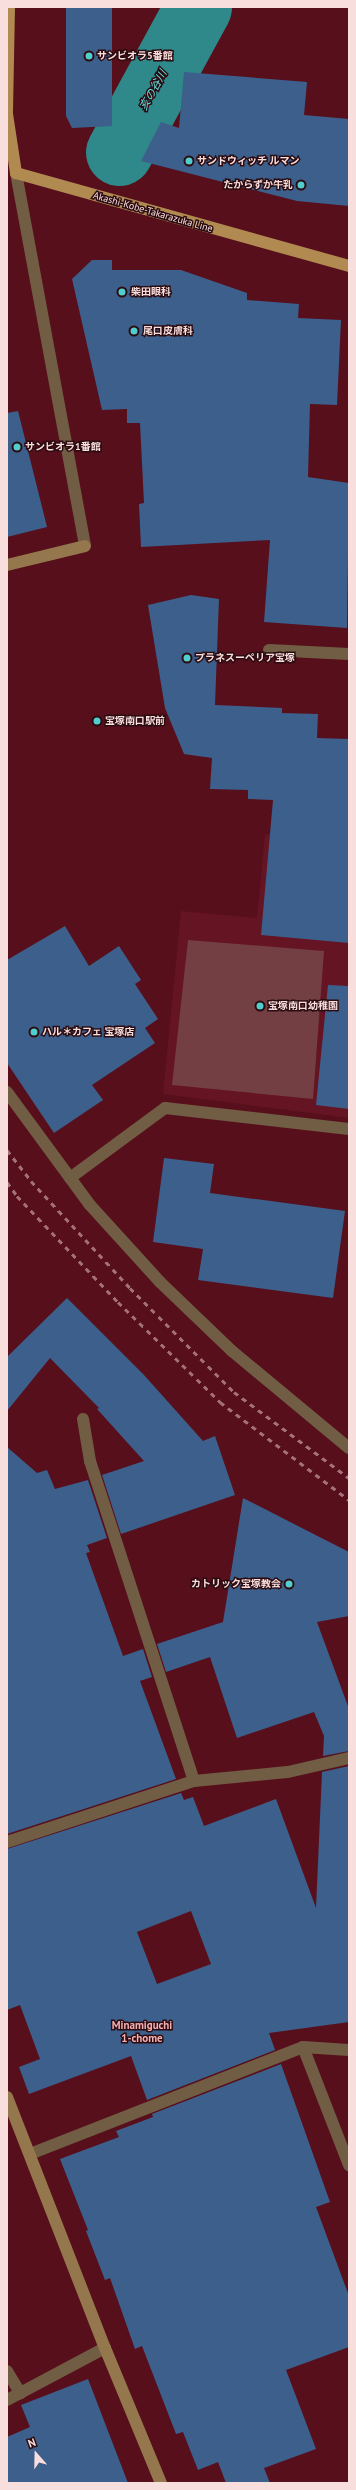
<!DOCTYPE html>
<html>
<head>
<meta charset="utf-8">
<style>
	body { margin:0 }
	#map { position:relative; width:356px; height:2490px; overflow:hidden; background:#570f1c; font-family:"PT Sans","Noto Sans JP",sans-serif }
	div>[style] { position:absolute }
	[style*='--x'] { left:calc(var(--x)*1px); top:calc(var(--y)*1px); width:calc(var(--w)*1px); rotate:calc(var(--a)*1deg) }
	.built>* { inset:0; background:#651423 }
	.green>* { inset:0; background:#733f43 }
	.river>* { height:67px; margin:-33.5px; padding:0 33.5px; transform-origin:33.5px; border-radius:33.5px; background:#2f8889 }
	.building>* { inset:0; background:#3d5f8c }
	.street>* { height:12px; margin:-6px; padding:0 6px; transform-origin:6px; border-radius:6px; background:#705d43 }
	.secondary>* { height:12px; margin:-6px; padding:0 6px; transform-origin:6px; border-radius:6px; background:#94774c }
	.primary>* { height:12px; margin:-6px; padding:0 6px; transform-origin:6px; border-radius:6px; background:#b08a51 }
	.rail>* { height:3px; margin-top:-1.5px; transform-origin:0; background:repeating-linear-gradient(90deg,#a47178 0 5px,transparent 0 10px) }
	.dots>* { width:11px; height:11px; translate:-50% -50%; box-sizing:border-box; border:2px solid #2a0b0f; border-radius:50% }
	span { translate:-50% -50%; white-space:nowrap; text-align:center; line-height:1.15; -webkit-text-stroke:3px #2a0b0f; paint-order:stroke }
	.poi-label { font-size:10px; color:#f9dede; font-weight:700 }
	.left { translate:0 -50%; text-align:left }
	.right { translate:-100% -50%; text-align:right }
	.street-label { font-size:10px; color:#f9dede }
	.water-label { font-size:11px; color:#62e3e4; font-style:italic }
	.neighbourhood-label { font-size:11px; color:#f6b0b3; font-weight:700 }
	.frame { position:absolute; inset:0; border:8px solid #f9dede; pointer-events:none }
	.north { position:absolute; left:16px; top:2434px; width:40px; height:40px; -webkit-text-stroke:3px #2a0b0f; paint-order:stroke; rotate:340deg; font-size:11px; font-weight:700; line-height:16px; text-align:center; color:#f9dede }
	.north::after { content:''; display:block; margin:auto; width:14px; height:18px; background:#f9dede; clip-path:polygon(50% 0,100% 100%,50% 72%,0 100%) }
</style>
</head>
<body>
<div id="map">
	<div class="built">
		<div style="clip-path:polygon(265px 834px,349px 841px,349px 1118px,163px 1094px,181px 911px,257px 918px)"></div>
	</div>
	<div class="green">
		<div style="clip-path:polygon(188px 940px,324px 951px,313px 1099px,172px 1085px)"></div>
	</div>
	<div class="river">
		<div style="--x:119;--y:152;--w:165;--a:-61.4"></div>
	</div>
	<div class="building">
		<div style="clip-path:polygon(66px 7px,112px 7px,112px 126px,72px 128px,66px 116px)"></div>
		<div style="clip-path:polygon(184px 72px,307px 82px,304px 115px,349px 119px,349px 206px,297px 201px,141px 161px,161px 122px,179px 128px)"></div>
		<div style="clip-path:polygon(92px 260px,112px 260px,112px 270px,181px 270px,247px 293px,247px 300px,299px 304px,298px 318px,341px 320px,337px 405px,310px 404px,308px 477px,349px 483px,347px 628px,264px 622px,270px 540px,141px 547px,139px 504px,144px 503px,140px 423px,127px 423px,127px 409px,102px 410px,72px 279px)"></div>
		<div style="clip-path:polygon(18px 411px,47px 527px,7px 537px,7px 413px)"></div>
		<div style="clip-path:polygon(191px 595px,219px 599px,215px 705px,282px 708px,282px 713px,318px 714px,317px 738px,349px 739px,349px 943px,261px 935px,273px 800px,248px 799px,248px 790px,210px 789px,212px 758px,184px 754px,165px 708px,148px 605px)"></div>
		<div style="clip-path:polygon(65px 926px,89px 966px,119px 946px,141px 980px,135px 984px,158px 1019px,145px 1028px,155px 1043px,92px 1085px,103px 1100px,54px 1133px,7px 1063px,7px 960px)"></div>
		<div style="clip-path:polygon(328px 985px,349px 986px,349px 1109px,316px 1105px)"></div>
		<div style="clip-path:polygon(164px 1158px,214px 1164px,210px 1193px,345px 1211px,333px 1298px,198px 1280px,203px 1249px,153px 1242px)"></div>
		<div style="clip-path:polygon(67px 1298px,144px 1375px,203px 1441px,215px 1436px,235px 1495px,121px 1534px,102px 1475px,144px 1461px,97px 1409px,99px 1408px,50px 1358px,7px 1411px,7px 1357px)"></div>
		<div style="clip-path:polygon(7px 1447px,37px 1473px,47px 1470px,55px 1489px,88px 1480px,107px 1538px,87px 1545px,90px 1552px,86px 1553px,123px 1656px,143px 1649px,152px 1677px,140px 1681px,176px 1779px,7px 1834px)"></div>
		<div style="clip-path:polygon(243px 1498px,349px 1552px,349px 1616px,317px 1622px,349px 1709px,349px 1751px,323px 1756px,324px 1736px,314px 1712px,237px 1738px,210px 1657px,166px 1672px,157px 1644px,223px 1622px)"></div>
		<div style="clip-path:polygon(evenodd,349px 1766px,349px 2022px,269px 2033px,275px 2050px,147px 2100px,131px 2056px,29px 2094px,19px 2067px,40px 2059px,20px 2005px,7px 2010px,7px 1849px,181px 1793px,184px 1800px,193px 1797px,204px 1826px,276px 1799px,316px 1908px,322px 1772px,349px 1766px,191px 1911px,211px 1964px,157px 1984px,137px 1932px,191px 1911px)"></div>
		<div style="clip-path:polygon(281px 2064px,330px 2202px,316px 2207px,349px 2296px,349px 2347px,286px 2370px,316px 2449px,264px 2468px,270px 2483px,226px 2483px,218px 2462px,198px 2470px,183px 2432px,176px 2434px,142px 2346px,135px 2349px,110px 2278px,105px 2280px,86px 2231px,88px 2230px,60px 2159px,119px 2137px,116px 2131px,153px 2117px,152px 2114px)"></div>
		<div style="clip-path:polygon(88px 2379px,128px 2483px,7px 2483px,7px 2437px,30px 2427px,21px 2405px)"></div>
	</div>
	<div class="street">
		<div style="--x:16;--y:173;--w:379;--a:79.5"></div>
		<div style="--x:269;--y:650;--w:80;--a:2.9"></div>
		<div style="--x:7;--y:1092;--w:140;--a:53.7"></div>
		<div style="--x:90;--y:1205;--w:104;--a:47.7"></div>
		<div style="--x:160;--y:1282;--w:100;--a:43.8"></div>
		<div style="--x:232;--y:1351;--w:152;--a:39.7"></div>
		<div style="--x:70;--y:1178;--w:118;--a:-36.4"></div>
		<div style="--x:165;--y:1108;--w:185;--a:6.5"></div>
		<div style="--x:83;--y:1419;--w:43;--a:80.5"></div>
		<div style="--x:90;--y:1461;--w:336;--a:72"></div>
		<div style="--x:7;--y:1842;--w:197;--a:-18.1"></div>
		<div style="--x:194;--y:1781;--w:94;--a:-5.5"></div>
		<div style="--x:288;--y:1772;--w:63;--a:-12.9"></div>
		<div style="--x:303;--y:2047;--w:127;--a:68.7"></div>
		<div style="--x:30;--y:2154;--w:293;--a:-21.4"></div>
		<div style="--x:303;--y:2047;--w:46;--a:3.7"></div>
		<div style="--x:7;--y:2371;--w:26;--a:59"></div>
		<div style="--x:7;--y:2400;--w:111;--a:-28"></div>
	</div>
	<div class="secondary">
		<div style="--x:7;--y:565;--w:80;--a:-13.7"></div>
		<div style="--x:7;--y:2097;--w:269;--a:68.7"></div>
		<div style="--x:105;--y:2348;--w:146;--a:67.5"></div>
	</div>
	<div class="primary">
		<div style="--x:7;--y:111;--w:104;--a:-88.9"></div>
		<div style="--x:7;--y:114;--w:60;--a:81.3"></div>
		<div style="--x:16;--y:173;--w:346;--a:15.6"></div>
	</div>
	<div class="rail">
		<div style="--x:7;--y:1150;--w:39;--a:52"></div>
		<div style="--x:31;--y:1181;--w:146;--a:47.2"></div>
		<div style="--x:130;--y:1288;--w:147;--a:45"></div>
		<div style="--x:234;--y:1392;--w:144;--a:36.8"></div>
		<div style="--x:7;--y:1182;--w:17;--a:54"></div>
		<div style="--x:17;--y:1196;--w:146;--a:46.4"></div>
		<div style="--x:118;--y:1302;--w:143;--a:44.4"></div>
		<div style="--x:220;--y:1402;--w:162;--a:37.2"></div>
	</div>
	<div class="dots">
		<div style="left:89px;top:56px;background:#52cdce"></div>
		<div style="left:189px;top:161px;background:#52cdce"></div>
		<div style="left:301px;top:185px;background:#52cdce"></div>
		<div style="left:122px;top:292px;background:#52cdce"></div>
		<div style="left:134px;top:331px;background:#52cdce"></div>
		<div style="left:17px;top:447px;background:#52cdce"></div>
		<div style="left:187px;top:658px;background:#52cdce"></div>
		<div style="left:97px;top:721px;background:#52cdce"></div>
		<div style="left:260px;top:1006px;background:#52cdce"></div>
		<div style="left:34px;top:1032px;background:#52cdce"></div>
		<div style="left:289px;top:1584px;background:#52cdce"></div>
	</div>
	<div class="poi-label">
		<span class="left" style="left:97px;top:56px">サンビオラ5番館</span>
		<span class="left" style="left:197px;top:161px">サンドウィッチ ルマン</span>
		<span class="right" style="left:293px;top:185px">たからずか牛乳</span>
		<span class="left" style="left:131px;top:292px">柴田眼科</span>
		<span class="left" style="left:143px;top:331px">尾口皮膚科</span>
		<span class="left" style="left:25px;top:447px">サンビオラ1番館</span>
		<span class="left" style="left:195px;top:658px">プラネスーペリア宝塚</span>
		<span class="left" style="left:105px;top:721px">宝塚南口駅前</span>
		<span class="left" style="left:268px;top:1006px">宝塚南口幼稚園</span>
		<span class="left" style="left:42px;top:1032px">ハル＊カフェ 宝塚店</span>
		<span class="right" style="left:281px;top:1584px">カトリック宝塚教会</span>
	</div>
	<div class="street-label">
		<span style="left:153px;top:212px;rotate:16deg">Akashi-Kobe-Takarazuka Line</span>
	</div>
	<div class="water-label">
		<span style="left:153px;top:90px;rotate:-61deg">亥の谷川</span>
	</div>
	<div class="neighbourhood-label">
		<span style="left:142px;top:2032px">Minamiguchi<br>1-chome</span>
	</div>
	<div class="frame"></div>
	<div class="north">N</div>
</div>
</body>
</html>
